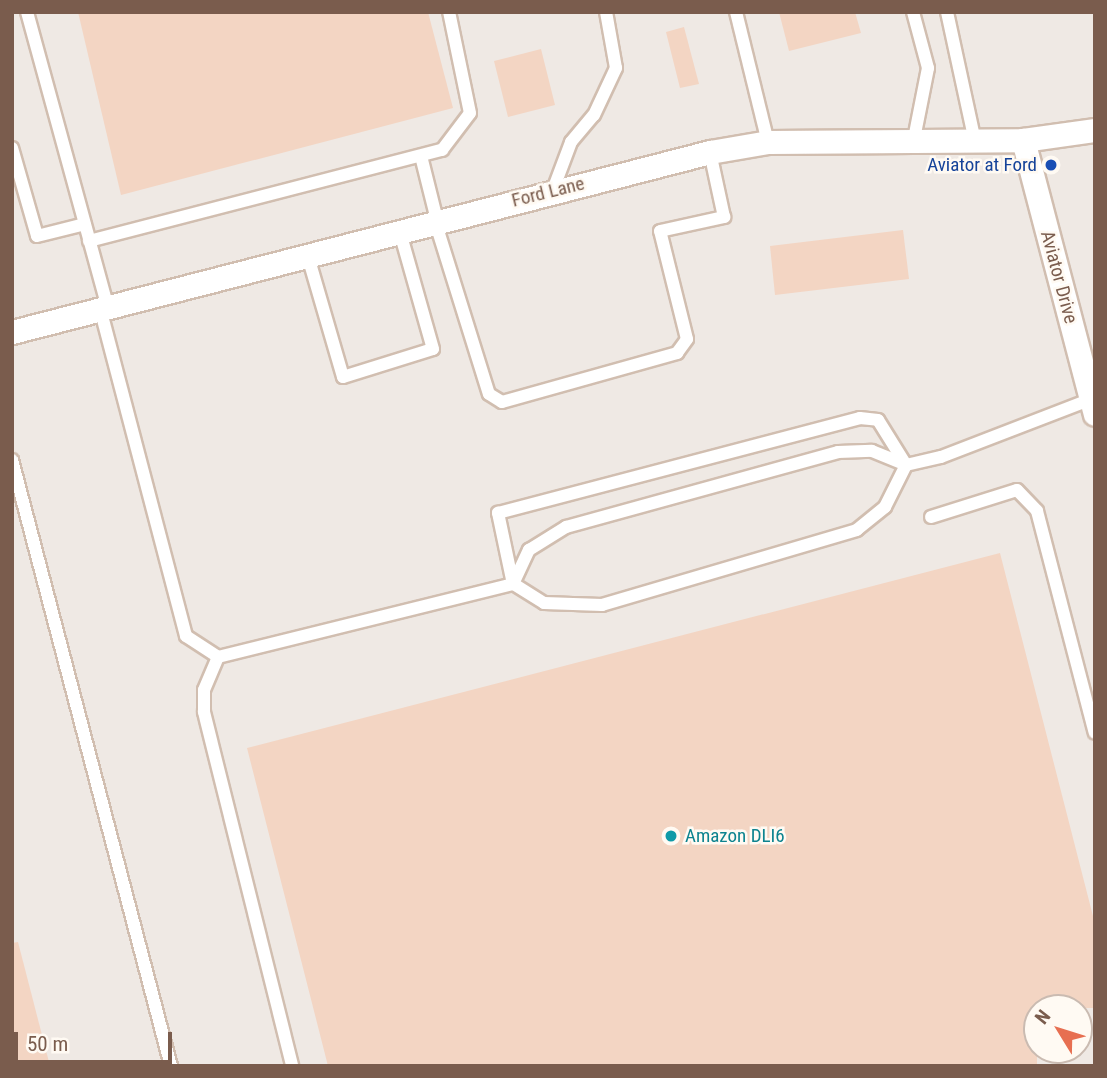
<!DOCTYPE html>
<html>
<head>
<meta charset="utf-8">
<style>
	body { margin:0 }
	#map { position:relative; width:1107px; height:1078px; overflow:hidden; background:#fdf6ec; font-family:"Roboto Condensed",sans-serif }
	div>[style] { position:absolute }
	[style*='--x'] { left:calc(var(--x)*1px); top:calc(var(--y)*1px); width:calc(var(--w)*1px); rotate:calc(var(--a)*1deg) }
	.industrial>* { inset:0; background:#efe9e4 }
	.building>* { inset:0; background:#f3d5c3 }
	.roads { filter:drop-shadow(2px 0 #d1beb0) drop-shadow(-2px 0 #d1beb0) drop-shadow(0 2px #d1beb0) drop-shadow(0 -2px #d1beb0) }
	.lane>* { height:12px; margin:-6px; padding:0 6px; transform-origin:6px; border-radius:6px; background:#fff }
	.street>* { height:23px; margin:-11.5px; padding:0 11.5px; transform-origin:11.5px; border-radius:11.5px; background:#fff }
	.dots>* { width:19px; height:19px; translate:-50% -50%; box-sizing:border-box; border:4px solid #fffaf3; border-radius:50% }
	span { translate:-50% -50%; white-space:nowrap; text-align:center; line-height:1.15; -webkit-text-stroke:5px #fffaf3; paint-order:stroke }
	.transit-label { font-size:19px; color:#164399 }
	.right { translate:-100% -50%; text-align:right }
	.street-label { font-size:19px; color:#7a5c4d }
	.culture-label { font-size:19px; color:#0d838f }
	.left { translate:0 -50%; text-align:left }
	.frame { position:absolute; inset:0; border:14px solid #7a5c4d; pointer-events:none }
	.north { position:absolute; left:1023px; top:994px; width:70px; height:70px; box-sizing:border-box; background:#fffaf3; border:2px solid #cabbb1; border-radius:50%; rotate:308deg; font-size:19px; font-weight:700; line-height:28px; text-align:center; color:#7a5c4d }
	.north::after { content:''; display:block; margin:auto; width:24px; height:32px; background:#e76f51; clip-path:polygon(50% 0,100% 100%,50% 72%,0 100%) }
	.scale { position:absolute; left:14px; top:1032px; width:158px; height:32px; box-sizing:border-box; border:4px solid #7a5c4d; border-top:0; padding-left:9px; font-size:21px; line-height:24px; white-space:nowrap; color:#7a5c4d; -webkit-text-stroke:5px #fffaf3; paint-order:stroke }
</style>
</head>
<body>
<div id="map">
	<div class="industrial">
		<div style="clip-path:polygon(evenodd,12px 12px,1095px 12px,1095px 1066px,12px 1066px,12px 12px,1037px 1008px,1079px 1008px,1079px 1050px,1037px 1050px,1037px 1008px)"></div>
	</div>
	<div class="building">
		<div style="clip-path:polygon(78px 12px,428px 12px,453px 108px,121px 195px)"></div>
		<div style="clip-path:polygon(779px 12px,855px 12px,861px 33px,789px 51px)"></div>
		<div style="clip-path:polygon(684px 27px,699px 84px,680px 88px,666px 32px)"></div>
		<div style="clip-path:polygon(541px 49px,555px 105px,508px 117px,494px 61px)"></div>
		<div style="clip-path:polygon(903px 230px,909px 279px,775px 295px,770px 246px)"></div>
		<div style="clip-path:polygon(1000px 553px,1095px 924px,1095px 1008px,1037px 1008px,1037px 1066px,328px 1066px,247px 748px)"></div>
		<div style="clip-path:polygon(18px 942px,50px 1066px,12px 1066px,12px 943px)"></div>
	</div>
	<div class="roads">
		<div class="lane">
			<div style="--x:27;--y:12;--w:304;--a:74.7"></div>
			<div style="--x:736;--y:12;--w:134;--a:76.2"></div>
			<div style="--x:913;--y:12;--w:58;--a:75"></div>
			<div style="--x:928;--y:68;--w:72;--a:101.2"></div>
			<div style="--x:947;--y:12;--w:132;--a:77.8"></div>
			<div style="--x:12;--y:148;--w:91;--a:74.1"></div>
			<div style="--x:37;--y:236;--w:49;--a:-14"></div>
			<div style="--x:422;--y:160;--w:62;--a:76"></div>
			<div style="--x:553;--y:190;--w:51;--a:-69.4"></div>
			<div style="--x:571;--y:142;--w:35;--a:-50"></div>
			<div style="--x:594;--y:115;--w:52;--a:-64.9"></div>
			<div style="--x:616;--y:68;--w:57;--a:-100.1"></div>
			<div style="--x:435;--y:221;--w:181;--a:72.7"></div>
			<div style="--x:489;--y:394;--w:15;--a:32"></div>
			<div style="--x:502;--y:402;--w:182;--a:-15.6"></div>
			<div style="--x:677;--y:353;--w:17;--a:-54"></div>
			<div style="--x:687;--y:339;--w:111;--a:-104"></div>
			<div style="--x:660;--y:231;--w:66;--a:-12.3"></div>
			<div style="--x:724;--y:217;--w:66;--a:-102.2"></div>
			<div style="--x:89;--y:241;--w:365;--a:-14.5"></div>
			<div style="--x:442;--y:150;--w:46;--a:-52.9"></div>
			<div style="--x:470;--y:113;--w:103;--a:-101.7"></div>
			<div style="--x:307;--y:253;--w:129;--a:73.8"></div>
			<div style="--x:343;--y:377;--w:94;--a:-17.3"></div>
			<div style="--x:433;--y:349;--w:125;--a:-105.8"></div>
			<div style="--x:100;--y:308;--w:339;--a:75.3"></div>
			<div style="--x:186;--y:636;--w:38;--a:33"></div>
			<div style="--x:218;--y:657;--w:304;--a:-13.9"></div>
			<div style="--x:513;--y:584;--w:38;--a:-65"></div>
			<div style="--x:529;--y:550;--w:44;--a:-31.9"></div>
			<div style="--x:566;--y:527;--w:282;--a:-15.4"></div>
			<div style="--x:838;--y:452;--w:34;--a:-2"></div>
			<div style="--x:872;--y:451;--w:37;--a:22"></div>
			<div style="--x:906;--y:465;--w:36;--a:-13"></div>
			<div style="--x:941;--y:457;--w:161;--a:-21.1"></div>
			<div style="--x:860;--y:418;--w:18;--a:6"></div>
			<div style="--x:878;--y:420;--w:53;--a:58.1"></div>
			<div style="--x:906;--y:465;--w:47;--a:116.6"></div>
			<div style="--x:885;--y:507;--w:36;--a:141"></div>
			<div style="--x:857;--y:530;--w:266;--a:163.6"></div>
			<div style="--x:602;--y:605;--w:58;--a:-178"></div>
			<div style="--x:544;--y:603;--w:36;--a:-148"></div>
			<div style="--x:513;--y:584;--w:73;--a:-101.9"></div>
			<div style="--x:498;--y:513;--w:374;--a:-14.7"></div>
			<div style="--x:12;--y:460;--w:627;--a:75.3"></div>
			<div style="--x:931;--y:517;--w:90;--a:-17.4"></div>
			<div style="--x:1017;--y:490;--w:29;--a:46"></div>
			<div style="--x:1037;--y:511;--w:229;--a:75.4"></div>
			<div style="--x:218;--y:657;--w:36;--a:113"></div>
			<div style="--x:204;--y:690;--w:22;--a:90"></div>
			<div style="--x:204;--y:712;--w:365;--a:76"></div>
		</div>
		<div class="street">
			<div style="--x:1023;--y:140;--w:283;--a:75.3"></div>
			<div style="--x:12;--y:332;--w:721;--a:-14.46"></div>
			<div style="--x:710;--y:152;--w:59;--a:-9.8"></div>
			<div style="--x:768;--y:142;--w:255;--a:-0.4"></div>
			<div style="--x:1023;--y:140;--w:73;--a:-7.9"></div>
		</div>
	</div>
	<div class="dots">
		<div style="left:1051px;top:165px;background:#1a4fb4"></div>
		<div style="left:671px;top:836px;background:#0f9aa8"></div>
	</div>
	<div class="transit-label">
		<span class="right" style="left:1037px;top:165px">Aviator at Ford</span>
	</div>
	<div class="street-label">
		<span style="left:548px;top:192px;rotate:-14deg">Ford Lane</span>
		<span style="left:1059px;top:277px;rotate:75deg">Aviator Drive</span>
	</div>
	<div class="culture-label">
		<span class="left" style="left:685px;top:836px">Amazon DLI6</span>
	</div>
	<div class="frame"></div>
	<div class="north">N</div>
	<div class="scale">50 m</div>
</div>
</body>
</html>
